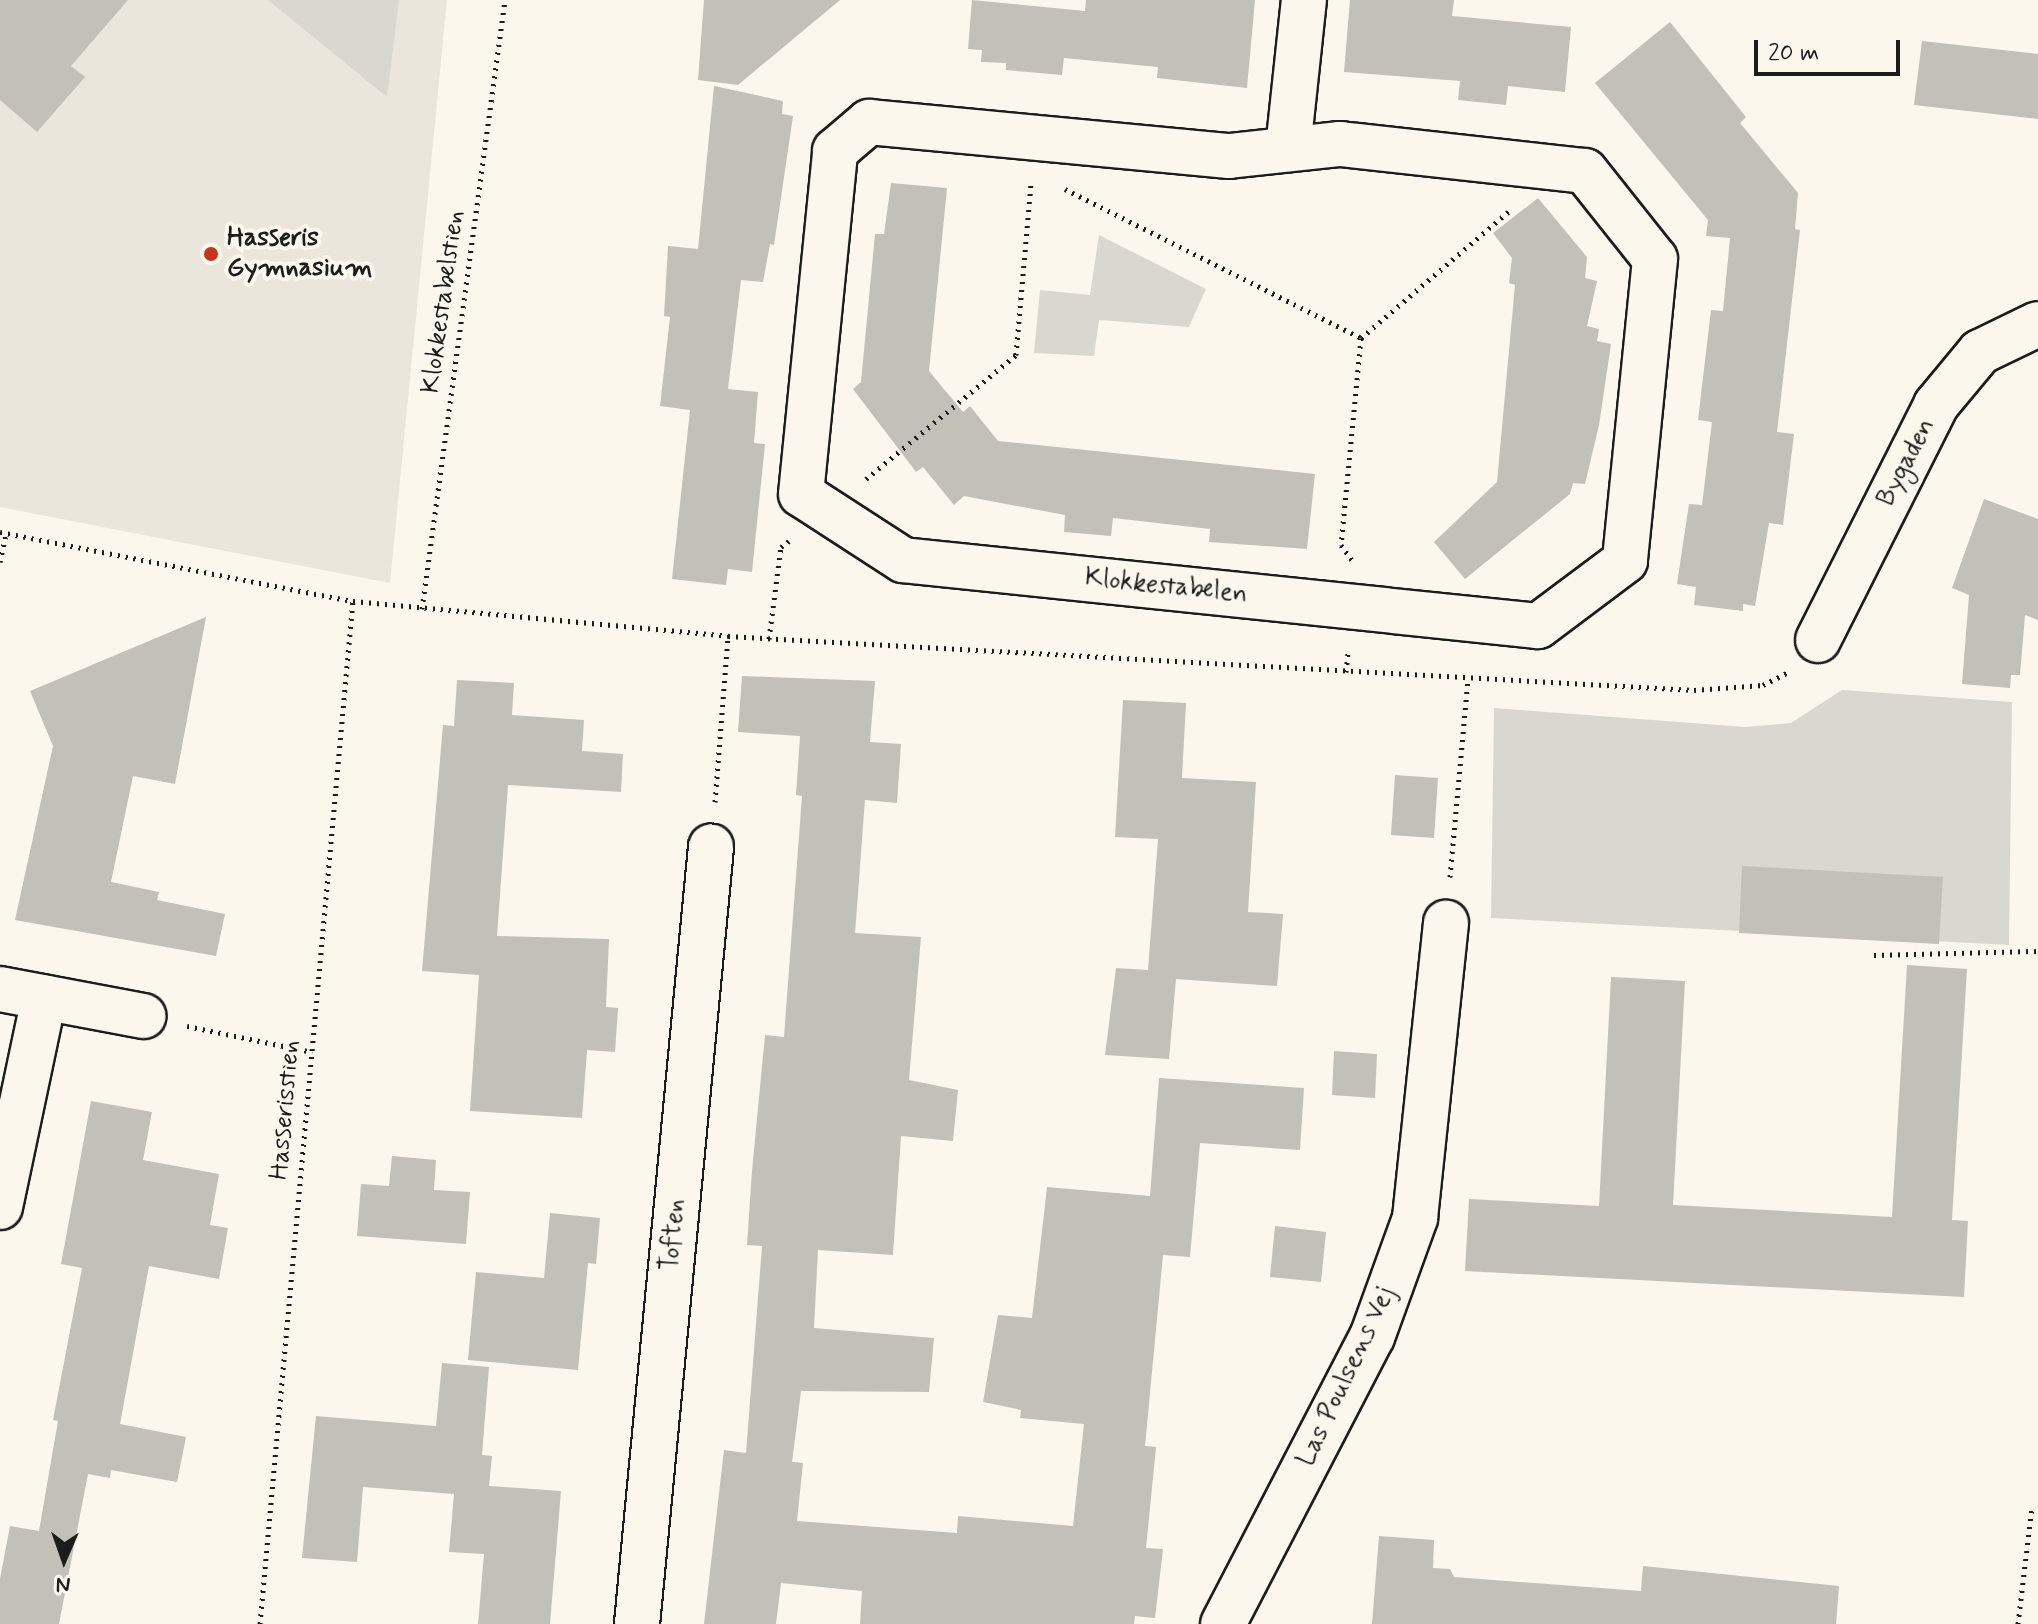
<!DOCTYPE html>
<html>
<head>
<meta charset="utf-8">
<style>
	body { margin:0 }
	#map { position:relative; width:2038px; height:1624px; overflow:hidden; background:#fbf7ec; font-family:Mynerve,sans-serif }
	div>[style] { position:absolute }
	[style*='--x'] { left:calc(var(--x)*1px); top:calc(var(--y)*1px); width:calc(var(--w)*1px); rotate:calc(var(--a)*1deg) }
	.built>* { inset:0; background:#eae6dc }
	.green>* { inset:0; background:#dad7ce }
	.building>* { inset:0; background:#c3c0b8 }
	.path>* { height:5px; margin-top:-2.5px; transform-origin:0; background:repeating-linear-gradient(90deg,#1c1c1c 0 2px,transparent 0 8px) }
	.roads { filter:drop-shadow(2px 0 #1c1c1c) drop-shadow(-2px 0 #1c1c1c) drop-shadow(0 2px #1c1c1c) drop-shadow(0 -2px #1c1c1c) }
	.minor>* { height:44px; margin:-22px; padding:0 22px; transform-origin:22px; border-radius:22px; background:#fbf7ec }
	.dots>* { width:22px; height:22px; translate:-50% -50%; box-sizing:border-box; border:4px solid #fbf7ec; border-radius:50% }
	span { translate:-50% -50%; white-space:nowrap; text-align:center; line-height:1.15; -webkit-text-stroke:8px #fbf7ec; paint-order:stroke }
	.poi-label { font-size:26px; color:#1c1c1c; font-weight:700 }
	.left { translate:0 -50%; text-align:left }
	.street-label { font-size:26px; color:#1c1c1c }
	.north { position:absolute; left:24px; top:1520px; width:80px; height:80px; -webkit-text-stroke:6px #fbf7ec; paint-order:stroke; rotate:182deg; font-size:22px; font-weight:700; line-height:32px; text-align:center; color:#1c1c1c }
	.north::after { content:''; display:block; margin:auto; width:28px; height:36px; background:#1c1c1c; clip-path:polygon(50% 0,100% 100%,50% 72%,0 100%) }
	.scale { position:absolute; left:1754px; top:40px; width:146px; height:36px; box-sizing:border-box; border:4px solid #1c1c1c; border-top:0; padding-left:10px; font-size:24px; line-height:28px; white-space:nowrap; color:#1c1c1c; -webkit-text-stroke:6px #fbf7ec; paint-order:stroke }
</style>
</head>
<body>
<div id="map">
	<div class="built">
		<div style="clip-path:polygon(0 0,447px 0,390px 583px,0 507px)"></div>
	</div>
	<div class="green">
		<div style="clip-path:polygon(268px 0,399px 0,387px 97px)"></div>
		<div style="clip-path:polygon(1099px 235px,1206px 289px,1189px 327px,1099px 320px,1094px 356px,1034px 353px,1040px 290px,1090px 295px)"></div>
		<div style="clip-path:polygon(1842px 690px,2012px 702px,2009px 945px,1491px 918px,1494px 708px,1745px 727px,1791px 723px)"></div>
	</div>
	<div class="building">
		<div style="clip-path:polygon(0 0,128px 0,71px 66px,85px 77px,37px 132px,0 100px)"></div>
		<div style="clip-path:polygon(704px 0,840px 0,738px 85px,698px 80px)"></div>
		<div style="clip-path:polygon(972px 0,1085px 11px,1086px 0,1255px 0,1247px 88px,1157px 78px,1158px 67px,1064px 58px,1062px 75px,1006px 70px,1006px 63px,981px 62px,982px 50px,968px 49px)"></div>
		<div style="clip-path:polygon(1350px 0,1454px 0,1452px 16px,1571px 27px,1565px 92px,1508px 86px,1506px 105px,1458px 100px,1460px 81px,1344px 72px)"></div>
		<div style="clip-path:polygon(1670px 22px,1746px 117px,1740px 123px,1798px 193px,1795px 229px,1800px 230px,1777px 432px,1794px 434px,1783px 525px,1769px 523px,1755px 606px,1743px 604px,1743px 611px,1694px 605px,1696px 587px,1677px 584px,1689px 504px,1702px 505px,1712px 422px,1698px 420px,1711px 310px,1723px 311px,1730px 238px,1706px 236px,1708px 220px,1595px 83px)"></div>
		<div style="clip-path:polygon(1922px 41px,2038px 54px,2038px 119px,1914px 105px)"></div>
		<div style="clip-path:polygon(714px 86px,783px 101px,782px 114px,793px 116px,774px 245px,770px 244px,763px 282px,741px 280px,728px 389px,758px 392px,754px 443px,765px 444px,752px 572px,728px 569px,726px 585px,672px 579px,690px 410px,660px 406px,670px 317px,664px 316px,668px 246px,698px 249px)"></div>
		<div style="clip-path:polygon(891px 183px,947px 188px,929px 371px,963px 412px,970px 406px,998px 441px,1315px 474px,1307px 549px,1209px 542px,1210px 529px,1113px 518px,1111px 536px,1064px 532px,1065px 515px,964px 496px,954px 505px,923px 467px,916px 472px,853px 389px,861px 382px,875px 234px,884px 234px)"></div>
		<div style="clip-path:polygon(1538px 198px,1587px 257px,1585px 278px,1597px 281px,1587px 326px,1599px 329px,1597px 341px,1611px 344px,1599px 425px,1585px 484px,1573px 483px,1570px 494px,1465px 579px,1434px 542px,1497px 482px,1515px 285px,1509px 283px,1512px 258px,1493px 233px)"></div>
		<div style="clip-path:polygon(1984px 499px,2038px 519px,2038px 620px,2025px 615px,2020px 675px,2011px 675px,2010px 688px,1962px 684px,1969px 595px,1952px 588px)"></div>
		<div style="clip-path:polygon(206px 617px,175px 784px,133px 776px,111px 882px,159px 892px,157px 900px,225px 914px,216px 956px,15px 920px,53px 746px,30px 691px)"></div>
		<div style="clip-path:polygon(742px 676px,875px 681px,870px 742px,901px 744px,897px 803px,865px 800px,855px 933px,921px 937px,909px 1080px,958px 1090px,953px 1141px,901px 1136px,893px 1255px,818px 1250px,814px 1328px,934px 1338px,929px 1392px,801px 1391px,792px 1462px,803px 1463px,797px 1521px,957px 1533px,958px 1516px,1073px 1526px,1084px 1424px,1020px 1418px,1021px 1410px,983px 1402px,998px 1315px,1032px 1318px,1047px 1187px,1150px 1196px,1159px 1078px,1304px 1088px,1300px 1150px,1200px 1143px,1190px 1257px,1163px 1255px,1145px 1446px,1156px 1447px,1146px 1548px,1163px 1549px,1155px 1618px,1135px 1616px,1134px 1624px,860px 1624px,862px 1591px,781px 1583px,776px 1624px,704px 1624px,724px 1450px,746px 1453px,762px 1246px,747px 1245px,752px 1171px,765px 1035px,784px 1037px,802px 796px,796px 795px,800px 736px,738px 732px)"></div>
		<div style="clip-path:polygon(457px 680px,514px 683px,512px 715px,584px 720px,582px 751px,623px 754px,621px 792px,508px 785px,497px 936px,609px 939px,606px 1007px,618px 1008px,615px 1052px,587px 1050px,582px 1118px,470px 1111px,479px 975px,422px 971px,443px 725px,454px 726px)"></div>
		<div style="clip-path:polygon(1123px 700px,1186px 703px,1182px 778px,1256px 782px,1248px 912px,1283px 914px,1277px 986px,1176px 979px,1169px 1059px,1105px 1055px,1116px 968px,1148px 970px,1158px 839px,1115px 837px)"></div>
		<div style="clip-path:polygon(1395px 775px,1438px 778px,1434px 838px,1391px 835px)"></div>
		<div style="clip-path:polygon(1742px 866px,1943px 877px,1939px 944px,1739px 933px)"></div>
		<div style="clip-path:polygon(1907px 965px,1967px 969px,1952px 1220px,1968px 1221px,1964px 1297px,1465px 1271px,1469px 1199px,1599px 1206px,1611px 977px,1685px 981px,1673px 1205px,1892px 1217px)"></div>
		<div style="clip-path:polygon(1334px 1051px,1377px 1054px,1375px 1098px,1332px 1095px)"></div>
		<div style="clip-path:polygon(91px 1101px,152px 1112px,143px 1160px,219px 1174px,210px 1225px,228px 1228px,219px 1279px,149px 1266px,120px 1424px,186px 1437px,177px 1482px,111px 1470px,110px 1478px,88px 1474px,59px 1624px,0 1624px,0 1579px,10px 1526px,39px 1531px,58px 1421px,53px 1420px,82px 1268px,61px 1264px)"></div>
		<div style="clip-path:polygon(392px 1156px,436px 1160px,434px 1190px,470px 1192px,466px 1244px,357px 1236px,361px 1184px,389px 1186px)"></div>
		<div style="clip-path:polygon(550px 1213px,600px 1218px,596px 1264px,588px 1263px,578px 1370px,468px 1360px,476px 1272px,544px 1278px)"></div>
		<div style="clip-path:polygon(1275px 1226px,1326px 1232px,1321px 1282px,1270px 1277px)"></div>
		<div style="clip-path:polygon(442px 1363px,489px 1367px,482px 1455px,492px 1456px,489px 1486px,561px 1491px,550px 1624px,478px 1624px,484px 1554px,449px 1552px,454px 1494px,363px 1487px,357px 1562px,302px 1558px,316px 1416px,436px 1426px)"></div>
		<div style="clip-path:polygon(1379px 1536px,1434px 1540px,1433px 1568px,1450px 1569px,1454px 1577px,1641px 1591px,1643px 1566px,1839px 1586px,1836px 1624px,1372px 1624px)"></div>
	</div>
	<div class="path">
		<div style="--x:1065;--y:189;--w:331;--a:26.7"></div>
		<div style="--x:1361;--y:338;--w:208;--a:95.5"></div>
		<div style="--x:1341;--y:545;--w:19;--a:54"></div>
		<div style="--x:1361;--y:338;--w:195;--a:-40.6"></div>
		<div style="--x:866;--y:479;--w:195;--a:-39.6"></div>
		<div style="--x:1016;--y:355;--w:171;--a:-85"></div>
		<div style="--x:0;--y:532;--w:360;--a:11.1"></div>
		<div style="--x:353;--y:601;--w:377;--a:5.3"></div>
		<div style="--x:728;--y:636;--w:968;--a:3.2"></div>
		<div style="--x:1694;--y:690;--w:69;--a:-4.1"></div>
		<div style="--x:1763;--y:685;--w:28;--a:-27"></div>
		<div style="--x:0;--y:562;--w:30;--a:-78"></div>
		<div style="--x:422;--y:609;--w:615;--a:-82.24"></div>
		<div style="--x:769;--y:639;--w:93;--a:-82.6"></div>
		<div style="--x:781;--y:547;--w:10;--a:-37"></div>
		<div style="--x:1346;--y:672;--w:19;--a:-84"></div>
		<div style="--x:715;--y:802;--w:167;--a:-85.5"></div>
		<div style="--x:1450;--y:877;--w:199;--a:-84.8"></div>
		<div style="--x:1874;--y:955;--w:164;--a:-1.4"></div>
		<div style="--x:187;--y:1026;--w:128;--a:11.7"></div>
		<div style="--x:260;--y:1624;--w:1027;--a:-84.81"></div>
		<div style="--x:2018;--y:1624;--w:119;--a:-83.2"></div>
	</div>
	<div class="roads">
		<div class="minor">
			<div style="--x:869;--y:122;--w:362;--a:5.4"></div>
			<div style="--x:1229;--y:156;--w:112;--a:-6.2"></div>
			<div style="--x:1340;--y:144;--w:246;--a:6.3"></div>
			<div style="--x:1585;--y:171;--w:112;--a:51.5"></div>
			<div style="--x:1655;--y:259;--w:303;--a:95.7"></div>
			<div style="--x:1625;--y:561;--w:109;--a:143.2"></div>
			<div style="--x:1538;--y:626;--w:638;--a:-174.07"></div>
			<div style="--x:903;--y:560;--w:121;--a:-147.1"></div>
			<div style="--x:801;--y:494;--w:345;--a:-84.3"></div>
			<div style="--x:835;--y:151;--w:45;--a:-40.5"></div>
			<div style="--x:1288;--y:149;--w:150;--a:-83.9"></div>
			<div style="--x:1818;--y:640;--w:263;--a:-63.3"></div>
			<div style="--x:1936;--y:405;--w:69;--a:-50.3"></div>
			<div style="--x:1980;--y:352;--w:64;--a:-25.8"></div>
			<div style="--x:0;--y:989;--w:146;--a:10.7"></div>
			<div style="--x:0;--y:1207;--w:214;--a:-78.1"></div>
			<div style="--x:637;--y:1624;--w:781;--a:-84.56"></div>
			<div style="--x:1223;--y:1624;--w:323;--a:-62.6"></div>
			<div style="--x:1372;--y:1337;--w:127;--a:-70.1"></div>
			<div style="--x:1415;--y:1218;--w:297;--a:-84"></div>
		</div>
	</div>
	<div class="dots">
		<div style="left:211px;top:254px;background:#c8321e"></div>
	</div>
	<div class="poi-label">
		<span class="left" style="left:227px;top:254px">Hasseris<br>Gymnasium</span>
	</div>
	<div class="street-label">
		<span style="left:444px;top:302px;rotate:-82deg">Klokkestabelstien</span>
		<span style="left:1907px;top:463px;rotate:-63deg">Bygaden</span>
		<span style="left:1166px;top:587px;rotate:6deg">Klokkestabelen</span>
		<span style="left:286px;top:1110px;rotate:-85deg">Hasserisstien</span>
		<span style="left:674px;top:1235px;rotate:-85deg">Toften</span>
		<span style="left:1347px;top:1377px;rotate:-65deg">Las Poulsens Vej</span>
	</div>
	<div class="north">N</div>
	<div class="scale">20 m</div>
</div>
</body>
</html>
